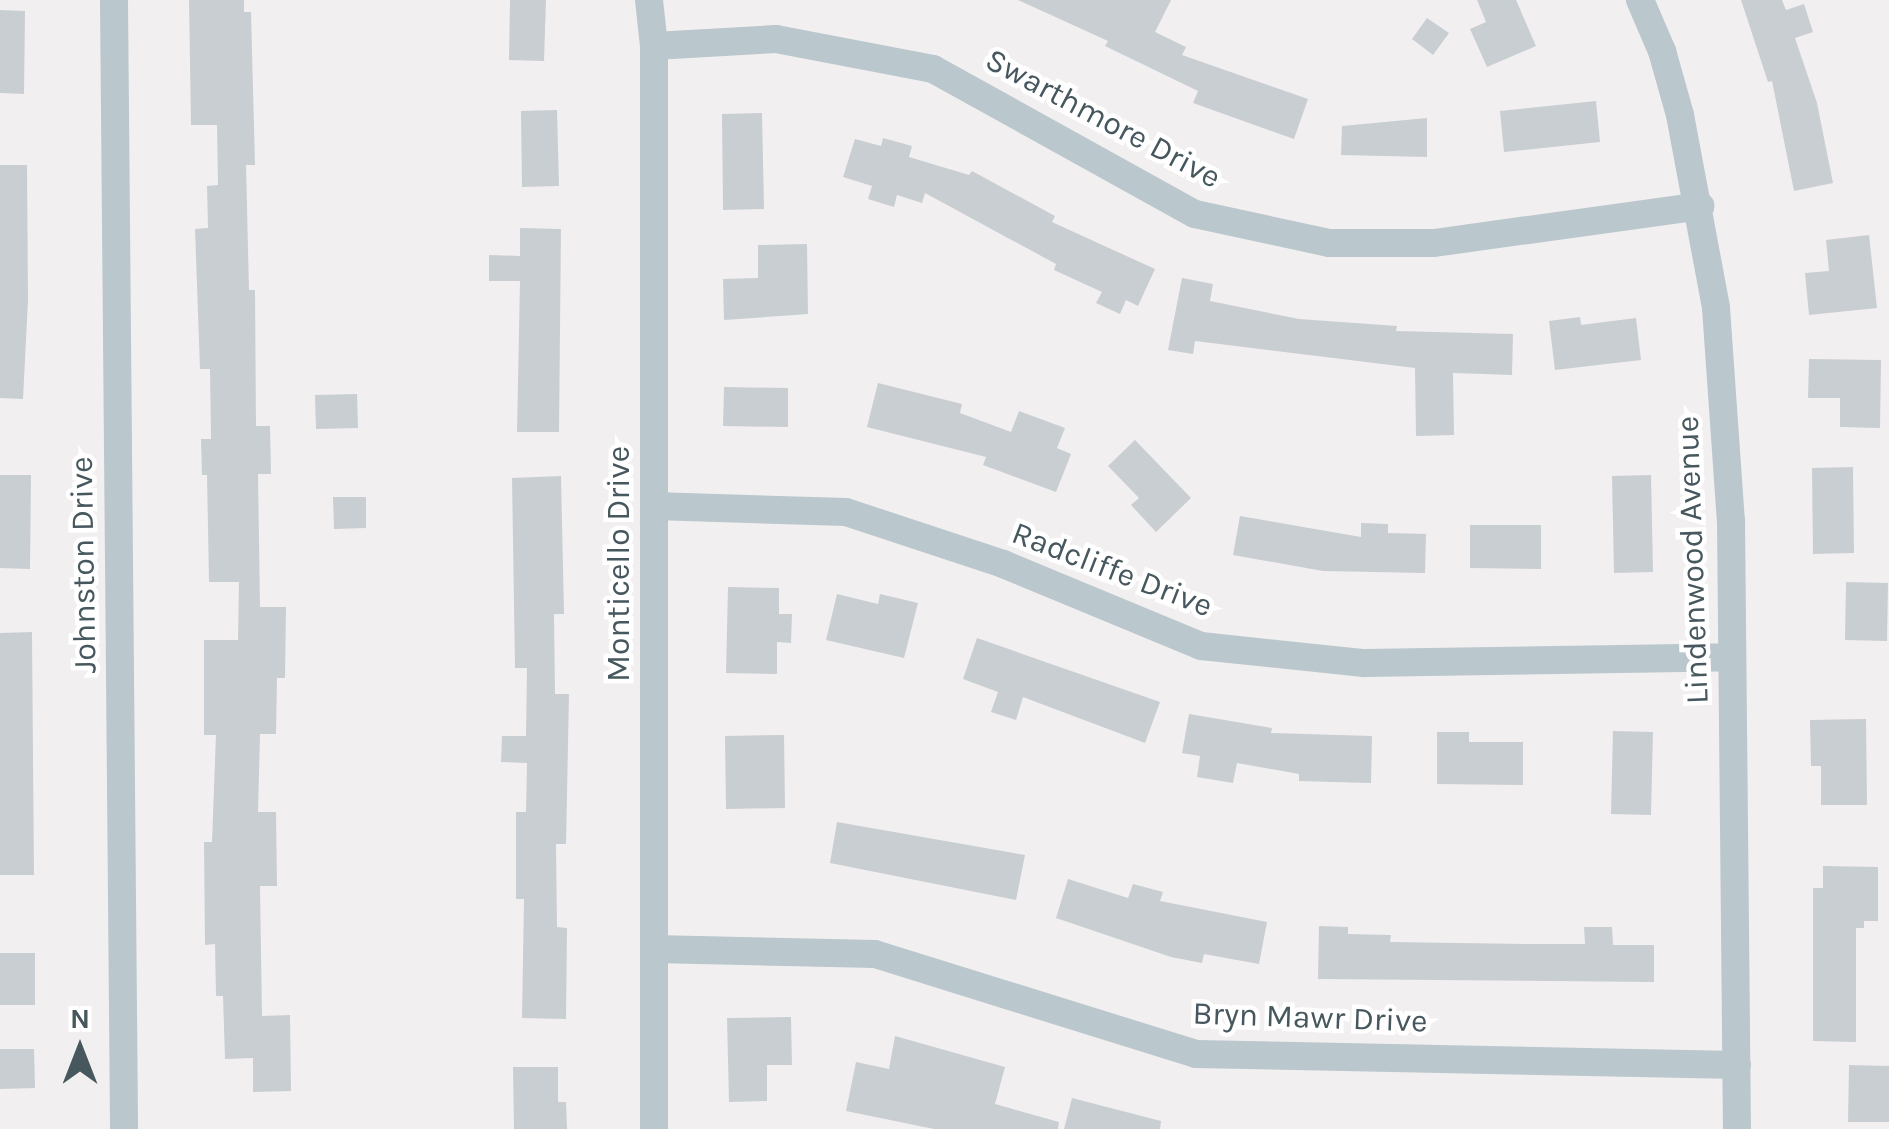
<!DOCTYPE html>
<html>
<head>
<meta charset="utf-8">
<style>
	body { margin:0 }
	#map { position:relative; width:1889px; height:1129px; overflow:hidden; background:#f2eff0; font-family:Karla,sans-serif }
	div>[style] { position:absolute }
	[style*='--x'] { left:calc(var(--x)*1px); top:calc(var(--y)*1px); width:calc(var(--w)*1px); rotate:calc(var(--a)*1deg) }
	.building>* { inset:0; background:#c9ced2 }
	.street>* { height:28px; margin:-14px; padding:0 14px; transform-origin:14px; border-radius:14px; background:#bac7cd }
	span { translate:-50% -50%; white-space:nowrap; text-align:center; line-height:1.15; -webkit-text-stroke:9px #fff; paint-order:stroke }
	.street-label { font-size:32px; color:#46575e }
	.north { position:absolute; left:30px; top:999px; width:100px; height:100px; -webkit-text-stroke:8px #fff; paint-order:stroke; rotate:0deg; font-size:28px; font-weight:700; line-height:40px; text-align:center; color:#46575e }
	.north::after { content:''; display:block; margin:auto; width:35px; height:45px; background:#46575e; clip-path:polygon(50% 0,100% 100%,50% 72%,0 100%) }
</style>
</head>
<body>
<div id="map">
	<div class="building">
		<div style="clip-path:polygon(189px 0,244px 0,244px 12px,251px 12px,255px 165px,246px 165px,249px 290px,255px 290px,256px 426px,270px 426px,271px 474px,258px 474px,260px 607px,286px 607px,285px 678px,277px 678px,276px 734px,260px 734px,258px 812px,276px 812px,277px 886px,260px 886px,262px 1016px,290px 1015px,291px 1091px,253px 1092px,253px 1058px,225px 1059px,223px 996px,216px 996px,215px 944px,205px 945px,204px 842px,212px 842px,216px 735px,204px 735px,204px 640px,238px 640px,239px 582px,209px 582px,207px 475px,202px 475px,201px 439px,211px 439px,210px 369px,200px 369px,195px 229px,208px 228px,207px 186px,218px 185px,217px 125px,191px 125px)"></div>
		<div style="clip-path:polygon(510px 0,546px 0,544px 61px,509px 60px)"></div>
		<div style="clip-path:polygon(1018px 0,1171px 0,1155px 32px,1186px 47px,1182px 55px,1308px 99px,1294px 139px,1193px 103px,1198px 91px,1105px 46px,1108px 41px)"></div>
		<div style="clip-path:polygon(1477px 0,1516px 0,1536px 46px,1487px 67px,1470px 29px,1486px 22px)"></div>
		<div style="clip-path:polygon(1741px 0,1782px 0,1786px 10px,1804px 4px,1813px 32px,1795px 38px,1817px 103px,1833px 183px,1794px 191px,1772px 81px,1768px 82px)"></div>
		<div style="clip-path:polygon(0 10px,25px 11px,24px 94px,0 93px)"></div>
		<div style="clip-path:polygon(1427px 18px,1449px 33px,1433px 55px,1412px 39px)"></div>
		<div style="clip-path:polygon(1596px 101px,1600px 142px,1504px 152px,1500px 111px)"></div>
		<div style="clip-path:polygon(557px 110px,559px 186px,522px 187px,521px 111px)"></div>
		<div style="clip-path:polygon(762px 113px,764px 209px,723px 210px,722px 114px)"></div>
		<div style="clip-path:polygon(1427px 118px,1427px 157px,1341px 155px,1342px 126px)"></div>
		<div style="clip-path:polygon(883px 138px,912px 146px,909px 157px,969px 175px,972px 171px,1055px 216px,1052px 222px,1155px 269px,1138px 306px,1126px 300px,1120px 314px,1096px 303px,1102px 292px,1054px 270px,1056px 264px,925px 193px,922px 203px,897px 195px,894px 207px,868px 199px,872px 186px,843px 177px,855px 139px,881px 146px)"></div>
		<div style="clip-path:polygon(0 165px,27px 165px,28px 300px,23px 399px,0 398px)"></div>
		<div style="clip-path:polygon(520px 228px,561px 229px,559px 432px,517px 432px,520px 281px,489px 281px,489px 255px,520px 256px)"></div>
		<div style="clip-path:polygon(1869px 235px,1877px 308px,1809px 315px,1805px 273px,1829px 271px,1826px 240px)"></div>
		<div style="clip-path:polygon(807px 244px,808px 314px,724px 320px,723px 279px,758px 278px,758px 245px)"></div>
		<div style="clip-path:polygon(1182px 278px,1213px 284px,1210px 301px,1299px 319px,1397px 326px,1396px 331px,1513px 334px,1512px 375px,1453px 373px,1454px 435px,1416px 436px,1415px 368px,1195px 341px,1193px 354px,1168px 350px)"></div>
		<div style="clip-path:polygon(1580px 317px,1581px 325px,1636px 318px,1641px 360px,1555px 370px,1549px 321px)"></div>
		<div style="clip-path:polygon(1809px 359px,1881px 360px,1880px 428px,1840px 427px,1840px 398px,1808px 398px)"></div>
		<div style="clip-path:polygon(878px 383px,962px 404px,960px 413px,1011px 432px,1019px 411px,1065px 428px,1057px 448px,1071px 454px,1056px 492px,983px 465px,986px 457px,867px 427px)"></div>
		<div style="clip-path:polygon(724px 387px,788px 388px,788px 427px,723px 426px)"></div>
		<div style="clip-path:polygon(357px 394px,358px 428px,316px 429px,315px 395px)"></div>
		<div style="clip-path:polygon(1135px 440px,1191px 498px,1156px 532px,1131px 505px,1139px 498px,1108px 466px)"></div>
		<div style="clip-path:polygon(1853px 467px,1854px 553px,1813px 554px,1812px 468px)"></div>
		<div style="clip-path:polygon(0 475px,31px 475px,30px 569px,0 568px)"></div>
		<div style="clip-path:polygon(1651px 475px,1653px 572px,1614px 573px,1612px 476px)"></div>
		<div style="clip-path:polygon(561px 476px,564px 614px,554px 614px,555px 694px,569px 694px,566px 844px,556px 844px,557px 927px,567px 928px,566px 1019px,522px 1018px,524px 899px,516px 899px,516px 812px,526px 812px,527px 763px,501px 762px,502px 736px,526px 736px,527px 668px,515px 668px,512px 478px)"></div>
		<div style="clip-path:polygon(333px 497px,366px 497px,366px 528px,334px 529px)"></div>
		<div style="clip-path:polygon(1240px 516px,1361px 537px,1361px 523px,1388px 524px,1388px 533px,1426px 534px,1425px 573px,1323px 571px,1233px 555px)"></div>
		<div style="clip-path:polygon(1470px 525px,1541px 525px,1541px 569px,1470px 568px)"></div>
		<div style="clip-path:polygon(1846px 582px,1888px 583px,1887px 641px,1845px 640px)"></div>
		<div style="clip-path:polygon(728px 587px,779px 588px,779px 614px,792px 614px,791px 643px,777px 642px,777px 674px,726px 673px)"></div>
		<div style="clip-path:polygon(837px 594px,878px 604px,880px 594px,918px 603px,904px 658px,826px 640px)"></div>
		<div style="clip-path:polygon(32px 632px,34px 875px,0 875px,0 633px)"></div>
		<div style="clip-path:polygon(977px 638px,1160px 702px,1145px 743px,1023px 697px,1016px 720px,991px 712px,998px 692px,963px 679px)"></div>
		<div style="clip-path:polygon(1189px 714px,1272px 728px,1271px 733px,1372px 736px,1371px 783px,1299px 781px,1299px 774px,1237px 763px,1233px 783px,1197px 777px,1200px 756px,1182px 753px)"></div>
		<div style="clip-path:polygon(1866px 719px,1867px 805px,1821px 805px,1821px 766px,1811px 766px,1810px 720px)"></div>
		<div style="clip-path:polygon(1613px 731px,1653px 732px,1651px 815px,1611px 814px)"></div>
		<div style="clip-path:polygon(1437px 732px,1469px 732px,1469px 742px,1523px 742px,1523px 785px,1437px 784px)"></div>
		<div style="clip-path:polygon(784px 735px,785px 808px,726px 809px,725px 736px)"></div>
		<div style="clip-path:polygon(837px 822px,1025px 855px,1016px 900px,830px 863px)"></div>
		<div style="clip-path:polygon(1823px 866px,1878px 867px,1878px 921px,1864px 921px,1864px 928px,1856px 928px,1856px 1042px,1813px 1041px,1813px 888px,1823px 888px)"></div>
		<div style="clip-path:polygon(1068px 879px,1128px 898px,1133px 884px,1163px 892px,1160px 901px,1267px 922px,1259px 964px,1204px 954px,1202px 963px,1171px 957px,1056px 918px)"></div>
		<div style="clip-path:polygon(1319px 926px,1348px 927px,1348px 934px,1391px 935px,1390px 942px,1525px 944px,1585px 944px,1584px 927px,1612px 927px,1613px 945px,1654px 945px,1654px 982px,1318px 979px)"></div>
		<div style="clip-path:polygon(0 953px,35px 953px,35px 1005px,0 1005px)"></div>
		<div style="clip-path:polygon(791px 1017px,792px 1065px,767px 1065px,767px 1101px,729px 1102px,727px 1018px)"></div>
		<div style="clip-path:polygon(895px 1036px,1005px 1067px,995px 1104px,1059px 1122px,1058px 1129px,934px 1129px,846px 1111px,856px 1062px,889px 1069px)"></div>
		<div style="clip-path:polygon(0 1049px,34px 1049px,35px 1088px,0 1089px)"></div>
		<div style="clip-path:polygon(1849px 1065px,1889px 1066px,1889px 1122px,1848px 1122px)"></div>
		<div style="clip-path:polygon(513px 1067px,558px 1067px,558px 1102px,566px 1102px,567px 1129px,514px 1129px)"></div>
		<div style="clip-path:polygon(1072px 1098px,1161px 1121px,1160px 1129px,1064px 1129px)"></div>
	</div>
	<div class="street">
		<div style="--x:114;--y:0;--w:1129;--a:89.49"></div>
		<div style="--x:649;--y:0;--w:46;--a:83.8"></div>
		<div style="--x:654;--y:46;--w:1083;--a:90"></div>
		<div style="--x:1640;--y:0;--w:56;--a:66.7"></div>
		<div style="--x:1662;--y:51;--w:66;--a:74.3"></div>
		<div style="--x:1680;--y:115;--w:196;--a:79.4"></div>
		<div style="--x:1716;--y:308;--w:213;--a:86"></div>
		<div style="--x:1731;--y:520;--w:609;--a:89.44"></div>
		<div style="--x:654;--y:46;--w:122;--a:-3.3"></div>
		<div style="--x:776;--y:39;--w:160;--a:10.8"></div>
		<div style="--x:933;--y:69;--w:299;--a:29"></div>
		<div style="--x:1195;--y:214;--w:137;--a:12.2"></div>
		<div style="--x:1329;--y:243;--w:105;--a:0"></div>
		<div style="--x:1434;--y:243;--w:269;--a:-7.9"></div>
		<div style="--x:654;--y:506;--w:192;--a:1.8"></div>
		<div style="--x:846;--y:512;--w:165;--a:18.3"></div>
		<div style="--x:1003;--y:564;--w:214;--a:22.5"></div>
		<div style="--x:1201;--y:646;--w:164;--a:6"></div>
		<div style="--x:1364;--y:663;--w:368;--a:-0.9"></div>
		<div style="--x:654;--y:949;--w:221;--a:1.3"></div>
		<div style="--x:875;--y:954;--w:336;--a:17.3"></div>
		<div style="--x:1196;--y:1054;--w:541;--a:1.16"></div>
	</div>
	<div class="street-label">
		<span style="left:1103px;top:119px;rotate:28deg">Swarthmore Drive</span>
		<span style="left:1693px;top:560px;rotate:-92deg">Lindenwood Avenue</span>
		<span style="left:619px;top:564px;rotate:-90deg">Monticello Drive</span>
		<span style="left:84px;top:565px;rotate:-91deg">Johnston Drive</span>
		<span style="left:1112px;top:570px;rotate:21deg">Radcliffe Drive</span>
		<span style="left:1310px;top:1018px;rotate:2deg">Bryn Mawr Drive</span>
	</div>
	<div class="north">N</div>
</div>
</body>
</html>
